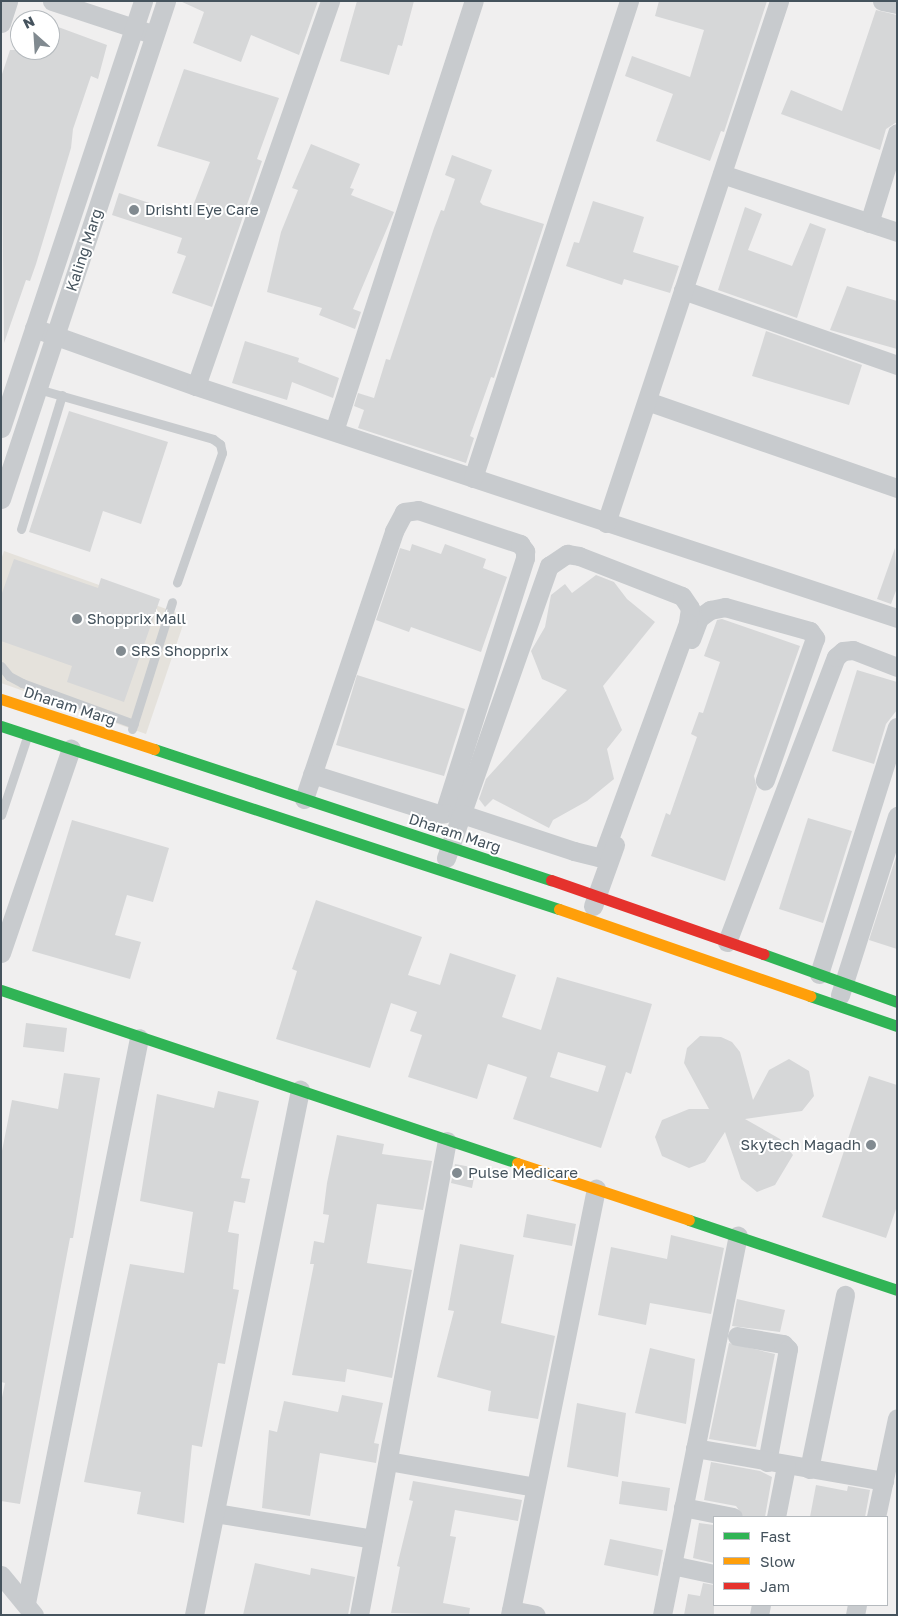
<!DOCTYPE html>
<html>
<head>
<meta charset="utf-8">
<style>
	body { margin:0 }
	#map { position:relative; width:898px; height:1616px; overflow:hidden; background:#f0efef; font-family:"Golos Text",sans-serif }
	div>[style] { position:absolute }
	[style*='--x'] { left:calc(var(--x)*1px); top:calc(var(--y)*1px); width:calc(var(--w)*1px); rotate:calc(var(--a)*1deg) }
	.commercial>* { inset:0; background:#e5e2dc }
	.building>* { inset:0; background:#d6d7d8 }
	.lane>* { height:9px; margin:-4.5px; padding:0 4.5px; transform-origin:4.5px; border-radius:4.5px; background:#c8cbce }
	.street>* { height:19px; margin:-9.5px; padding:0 9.5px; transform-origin:9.5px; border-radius:9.5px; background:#c8cbce }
	.fast>* { height:11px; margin:-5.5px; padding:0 5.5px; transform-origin:5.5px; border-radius:5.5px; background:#30b455 }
	.slow>* { height:11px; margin:-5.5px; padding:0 5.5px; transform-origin:5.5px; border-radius:5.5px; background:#ff9f0a }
	.jam>* { height:11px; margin:-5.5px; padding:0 5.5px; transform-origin:5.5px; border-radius:5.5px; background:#e5322d }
	.dots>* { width:14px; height:14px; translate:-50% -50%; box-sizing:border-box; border:2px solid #fff; border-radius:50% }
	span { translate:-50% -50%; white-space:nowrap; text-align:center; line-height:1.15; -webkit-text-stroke:4px #fff; paint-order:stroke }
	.poi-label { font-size:15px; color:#45535d }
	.left { translate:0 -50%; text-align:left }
	.right { translate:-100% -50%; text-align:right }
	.street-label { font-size:15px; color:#45535d }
	.frame { position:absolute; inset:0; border:2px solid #45535d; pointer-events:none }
	.legend { position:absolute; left:713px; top:1516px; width:175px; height:90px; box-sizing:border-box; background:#fff; border:1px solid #b5babe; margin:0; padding:6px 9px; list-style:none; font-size:15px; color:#45535d }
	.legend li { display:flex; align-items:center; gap:10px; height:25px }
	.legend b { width:25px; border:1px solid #b5babe }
	.north { position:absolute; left:10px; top:10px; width:50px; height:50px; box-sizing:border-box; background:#fff; border:1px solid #b5babe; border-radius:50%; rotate:334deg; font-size:14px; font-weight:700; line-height:20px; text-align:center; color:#45535d }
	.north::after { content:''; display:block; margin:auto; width:18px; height:22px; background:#818a90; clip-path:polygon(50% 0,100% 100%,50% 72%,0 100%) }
</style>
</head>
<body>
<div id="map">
	<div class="commercial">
		<div style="clip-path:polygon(4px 551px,186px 616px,146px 734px,1px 683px,1px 560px)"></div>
	</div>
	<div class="building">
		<div style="clip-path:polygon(180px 1px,318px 1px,299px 55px,251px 35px,241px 62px,193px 43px,204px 12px)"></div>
		<div style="clip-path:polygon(357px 1px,414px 1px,402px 46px,398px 45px,389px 75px,340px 61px)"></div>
		<div style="clip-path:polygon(659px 1px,767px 1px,724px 132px,721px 131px,710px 161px,656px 141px,673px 94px,625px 76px,632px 56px,690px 77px,704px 30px,655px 16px)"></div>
		<div style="clip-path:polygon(876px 10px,897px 15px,897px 122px,886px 129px,880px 150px,781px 114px,791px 90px,842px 111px)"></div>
		<div style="clip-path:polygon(50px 24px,107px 45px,98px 79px,91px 76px,73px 129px,71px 148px,36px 264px,30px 281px,26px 280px,4px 343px,1px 77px,10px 50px,50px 50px)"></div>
		<div style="clip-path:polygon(184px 69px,279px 98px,257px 159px,262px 161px,212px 307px,172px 293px,186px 256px,177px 253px,182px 238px,112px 215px,119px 193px,189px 216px,210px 162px,157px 146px)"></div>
		<div style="clip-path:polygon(311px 144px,360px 164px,350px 188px,354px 189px,351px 195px,394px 212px,353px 309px,361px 312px,355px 329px,319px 315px,322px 308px,267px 292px,281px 232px,298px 190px,292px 188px)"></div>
		<div style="clip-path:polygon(452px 155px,492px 170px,480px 202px,483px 205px,544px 224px,494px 378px,491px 377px,470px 436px,474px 438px,466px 463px,358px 428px,364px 410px,354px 406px,358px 393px,374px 398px,386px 359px,390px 360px,434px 228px,441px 210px,444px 211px,455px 179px,445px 175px)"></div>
		<div style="clip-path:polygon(593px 201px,644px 217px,633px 252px,679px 266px,670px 293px,624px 279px,622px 285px,566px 266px,574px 242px,579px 243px)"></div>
		<div style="clip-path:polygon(745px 207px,762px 214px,748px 250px,792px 266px,810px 223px,826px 229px,797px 318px,718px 290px)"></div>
		<div style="clip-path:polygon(847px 286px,897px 301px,897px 349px,830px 330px)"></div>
		<div style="clip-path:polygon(766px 331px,862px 365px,849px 405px,752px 376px)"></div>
		<div style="clip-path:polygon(245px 341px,299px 358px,298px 362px,339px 378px,333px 398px,292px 382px,287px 400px,232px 383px)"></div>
		<div style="clip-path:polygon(69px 411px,168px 442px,141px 524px,103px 511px,90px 552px,29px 532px)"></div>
		<div style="clip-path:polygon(412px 544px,441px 554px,445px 544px,486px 559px,483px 568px,507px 577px,481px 652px,411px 627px,409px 632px,376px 620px,400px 548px,410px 551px)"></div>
		<div style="clip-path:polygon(895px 548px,897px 588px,891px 604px,877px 599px)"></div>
		<div style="clip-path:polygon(14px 559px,98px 588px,101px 578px,160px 599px,124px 702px,67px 682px,72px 666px,1px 641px,1px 596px)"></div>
		<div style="clip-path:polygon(596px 575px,614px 582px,627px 599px,655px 622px,603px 686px,622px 730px,607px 749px,614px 779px,587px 801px,553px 820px,549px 828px,493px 799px,485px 807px,479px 799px,486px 779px,567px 690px,542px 679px,531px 651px,545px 627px,551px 595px,565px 584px,572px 593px)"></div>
		<div style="clip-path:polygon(722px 619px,800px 646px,754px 776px,757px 788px,725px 881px,651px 856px,666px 813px,670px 815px,697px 737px,691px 734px,699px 712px,703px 713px,720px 662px,704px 656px,717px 620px)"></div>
		<div style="clip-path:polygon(857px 670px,897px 682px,897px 710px,886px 724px,874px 764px,832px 751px)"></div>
		<div style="clip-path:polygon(357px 675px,465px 709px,444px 776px,336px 745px)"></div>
		<div style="clip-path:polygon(808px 818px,852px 831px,823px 923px,779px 909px)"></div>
		<div style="clip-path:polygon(72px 820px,169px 848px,153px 902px,127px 895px,115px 935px,141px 942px,130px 979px,32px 951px)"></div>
		<div style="clip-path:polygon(897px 854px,897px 949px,869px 940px)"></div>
		<div style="clip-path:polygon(evenodd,316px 900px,422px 937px,408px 975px,440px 985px,450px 953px,516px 975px,502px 1017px,541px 1030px,557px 977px,652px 1004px,631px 1074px,626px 1072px,601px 1148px,513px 1119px,527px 1077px,488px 1064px,477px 1099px,408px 1077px,422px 1035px,410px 1031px,417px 1012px,391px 1003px,370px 1068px,276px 1039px,297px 971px,292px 969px,316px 900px,558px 1052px,606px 1066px,598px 1092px,550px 1077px,558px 1052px)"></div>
		<div style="clip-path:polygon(26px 1023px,67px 1028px,64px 1052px,23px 1047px)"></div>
		<div style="clip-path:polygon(700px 1036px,721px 1037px,732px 1042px,740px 1052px,753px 1100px,769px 1070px,789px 1059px,809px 1071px,814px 1096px,802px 1111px,745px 1119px,780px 1139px,793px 1155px,775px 1185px,757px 1192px,741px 1179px,725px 1132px,705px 1162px,689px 1168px,662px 1156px,655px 1137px,662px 1120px,689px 1109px,709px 1109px,684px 1063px,687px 1048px)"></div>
		<div style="clip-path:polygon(64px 1073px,100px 1078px,73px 1238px,70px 1238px,20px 1504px,1px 1501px,1px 1402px,5px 1383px,1px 1382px,1px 1156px,12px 1100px,58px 1109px)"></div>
		<div style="clip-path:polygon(869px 1076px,897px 1085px,897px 1206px,886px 1238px,822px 1217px)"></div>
		<div style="clip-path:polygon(218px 1091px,259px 1101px,241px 1178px,250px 1179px,245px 1203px,234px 1201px,228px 1232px,239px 1234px,233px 1289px,239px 1290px,225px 1364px,218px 1363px,202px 1447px,192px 1445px,184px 1523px,137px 1514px,141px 1492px,84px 1482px,130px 1264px,184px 1273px,193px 1212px,140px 1201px,157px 1094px,214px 1108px)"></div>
		<div style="clip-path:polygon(337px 1135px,384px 1144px,382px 1154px,432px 1161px,423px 1210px,377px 1204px,367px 1263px,412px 1270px,392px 1378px,347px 1369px,345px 1382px,292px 1375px,314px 1264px,310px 1264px,314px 1241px,324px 1243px,329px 1215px,323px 1214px,327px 1183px)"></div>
		<div style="clip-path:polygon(455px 1164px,476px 1168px,472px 1188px,451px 1183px)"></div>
		<div style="clip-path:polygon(527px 1214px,576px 1224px,572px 1246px,523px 1237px)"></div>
		<div style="clip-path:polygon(671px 1235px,724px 1248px,711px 1314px,650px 1303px,646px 1325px,598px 1315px,611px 1247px,667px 1259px)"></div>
		<div style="clip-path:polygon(460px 1244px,514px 1255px,501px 1323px,555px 1336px,538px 1419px,488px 1411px,491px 1391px,437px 1377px,454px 1311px,448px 1310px)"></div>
		<div style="clip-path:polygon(737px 1299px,785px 1310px,780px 1332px,732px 1326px)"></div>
		<div style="clip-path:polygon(729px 1343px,775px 1354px,756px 1447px,709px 1439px)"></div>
		<div style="clip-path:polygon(650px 1348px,695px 1359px,686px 1424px,635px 1413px)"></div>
		<div style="clip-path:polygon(342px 1395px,383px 1403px,374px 1443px,379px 1444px,376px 1463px,320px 1453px,310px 1516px,262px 1508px,269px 1430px,277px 1432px,284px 1401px,338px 1412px)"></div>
		<div style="clip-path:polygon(577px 1403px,626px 1413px,618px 1477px,567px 1467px)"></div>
		<div style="clip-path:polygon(711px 1462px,760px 1471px,772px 1477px,765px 1517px,744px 1517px,736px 1506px,704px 1500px)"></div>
		<div style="clip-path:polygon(413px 1481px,522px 1500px,518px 1521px,455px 1510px,450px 1536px,456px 1537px,443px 1603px,470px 1608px,469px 1615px,391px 1613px,400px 1567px,397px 1566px,413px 1501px,409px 1500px)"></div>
		<div style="clip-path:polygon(622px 1481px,670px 1488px,667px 1511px,619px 1504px)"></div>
		<div style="clip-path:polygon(816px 1485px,847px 1491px,848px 1486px,870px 1490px,865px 1517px,810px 1517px)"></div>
		<div style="clip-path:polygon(699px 1523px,714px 1525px,714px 1563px,693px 1558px)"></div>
		<div style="clip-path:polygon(610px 1539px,663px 1550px,658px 1576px,604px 1565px)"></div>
		<div style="clip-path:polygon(255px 1563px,310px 1575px,311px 1568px,355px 1577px,348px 1615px,243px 1615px)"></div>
		<div style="clip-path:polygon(703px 1583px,714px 1585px,714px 1615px,684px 1615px,688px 1594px,700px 1596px)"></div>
	</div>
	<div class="lane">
		<div style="--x:38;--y:389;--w:182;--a:15.9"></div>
		<div style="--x:213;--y:439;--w:9;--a:36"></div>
		<div style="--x:220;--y:444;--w:9;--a:77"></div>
		<div style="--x:222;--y:453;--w:137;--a:109.2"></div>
		<div style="--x:21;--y:529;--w:140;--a:-73"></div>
		<div style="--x:1;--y:666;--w:13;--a:51"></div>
		<div style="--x:9;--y:676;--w:15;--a:28"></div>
		<div style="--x:22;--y:683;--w:119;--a:20.1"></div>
		<div style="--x:132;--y:729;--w:133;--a:-72.5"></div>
		<div style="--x:1;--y:815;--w:82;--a:-71.6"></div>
	</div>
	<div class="street">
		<div style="--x:52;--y:1;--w:99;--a:18.3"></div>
		<div style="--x:882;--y:1;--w:15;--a:11"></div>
		<div style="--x:1;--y:23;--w:23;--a:-72"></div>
		<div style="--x:722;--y:174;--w:184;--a:18.3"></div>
		<div style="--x:869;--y:223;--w:94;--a:-72.7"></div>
		<div style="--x:683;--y:290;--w:227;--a:19.3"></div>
		<div style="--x:34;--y:328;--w:172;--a:19.7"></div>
		<div style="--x:196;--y:386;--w:738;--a:18.31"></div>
		<div style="--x:196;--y:386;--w:408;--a:-70.8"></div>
		<div style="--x:647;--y:401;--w:265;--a:19.2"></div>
		<div style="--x:1;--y:428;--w:450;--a:-71.6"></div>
		<div style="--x:334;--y:431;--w:452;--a:-72"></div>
		<div style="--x:473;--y:478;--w:502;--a:-71.89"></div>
		<div style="--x:1;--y:499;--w:525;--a:-71.67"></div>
		<div style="--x:606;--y:523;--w:550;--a:-71.66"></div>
		<div style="--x:691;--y:639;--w:22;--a:-69"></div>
		<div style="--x:699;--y:618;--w:14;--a:-36"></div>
		<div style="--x:710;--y:610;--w:15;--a:-11"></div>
		<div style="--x:725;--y:607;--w:88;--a:15.8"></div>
		<div style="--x:810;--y:631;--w:9;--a:54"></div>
		<div style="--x:815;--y:638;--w:151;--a:109.4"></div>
		<div style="--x:304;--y:799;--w:283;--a:-71.4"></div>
		<div style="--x:394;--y:531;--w:21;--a:-62"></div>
		<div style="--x:404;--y:512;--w:14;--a:-8"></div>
		<div style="--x:418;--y:510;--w:108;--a:18.4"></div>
		<div style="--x:520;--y:544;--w:9;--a:54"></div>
		<div style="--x:525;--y:551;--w:7;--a:90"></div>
		<div style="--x:525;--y:558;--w:268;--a:107.6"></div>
		<div style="--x:444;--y:813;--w:5;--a:169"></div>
		<div style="--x:439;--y:814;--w:133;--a:-162.5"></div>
		<div style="--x:446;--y:858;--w:310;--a:-70.6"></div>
		<div style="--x:549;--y:566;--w:22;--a:-34"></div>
		<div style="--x:567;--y:554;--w:12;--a:9"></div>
		<div style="--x:579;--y:556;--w:110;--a:21.2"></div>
		<div style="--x:682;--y:596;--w:14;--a:56"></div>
		<div style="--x:690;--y:608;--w:15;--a:98"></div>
		<div style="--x:688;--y:623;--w:247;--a:110.1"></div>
		<div style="--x:603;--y:855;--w:5;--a:158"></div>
		<div style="--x:598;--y:857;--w:25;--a:-166"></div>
		<div style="--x:574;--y:851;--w:118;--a:-161.7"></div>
		<div style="--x:593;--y:906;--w:65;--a:-70.2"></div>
		<div style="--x:727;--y:942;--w:305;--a:-69.1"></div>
		<div style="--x:836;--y:657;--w:9;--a:-41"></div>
		<div style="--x:843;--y:651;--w:10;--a:-6"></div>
		<div style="--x:853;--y:650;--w:47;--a:21.1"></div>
		<div style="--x:1;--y:953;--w:216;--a:-71.1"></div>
		<div style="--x:819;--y:974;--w:259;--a:-72.5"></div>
		<div style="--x:840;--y:995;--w:188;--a:-72.3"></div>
		<div style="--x:737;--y:1336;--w:47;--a:9.9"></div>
		<div style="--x:783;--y:1344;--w:7;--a:45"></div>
		<div style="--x:788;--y:1349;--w:115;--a:100.5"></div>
		<div style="--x:695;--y:1448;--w:192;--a:9.9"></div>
		<div style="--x:388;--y:1461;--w:149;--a:10"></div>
		<div style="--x:809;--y:1469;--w:178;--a:-78.3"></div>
		<div style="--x:683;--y:1507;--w:51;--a:11.3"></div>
		<div style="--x:215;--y:1513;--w:160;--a:9.3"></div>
		<div style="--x:776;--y:1517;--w:52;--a:-78.9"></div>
		<div style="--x:876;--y:1517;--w:101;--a:-78"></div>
		<div style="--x:672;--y:1565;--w:43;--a:12.1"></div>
		<div style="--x:1;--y:1575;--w:52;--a:50.5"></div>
		<div style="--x:26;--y:1603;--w:576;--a:-78.69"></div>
		<div style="--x:511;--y:1610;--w:25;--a:11"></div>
		<div style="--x:194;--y:1615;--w:536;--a:-78.59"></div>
		<div style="--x:359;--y:1615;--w:482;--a:-79.5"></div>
		<div style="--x:510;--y:1615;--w:435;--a:-78.6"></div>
		<div style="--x:662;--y:1615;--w:387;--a:-78.7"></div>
		<div style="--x:759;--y:1615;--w:10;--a:-79"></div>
		<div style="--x:855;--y:1615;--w:10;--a:-79"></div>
	</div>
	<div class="fast">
		<div style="--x:1;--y:726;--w:587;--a:18.16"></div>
		<div style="--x:154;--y:749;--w:418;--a:18.3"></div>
		<div style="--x:763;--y:954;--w:142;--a:19.7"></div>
		<div style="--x:1;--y:990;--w:544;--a:18.53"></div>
		<div style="--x:810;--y:996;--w:92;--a:19"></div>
		<div style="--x:689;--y:1220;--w:219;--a:18.6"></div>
	</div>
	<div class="slow">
		<div style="--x:1;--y:699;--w:161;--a:18.1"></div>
		<div style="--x:559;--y:909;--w:266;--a:19.1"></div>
		<div style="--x:517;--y:1163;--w:181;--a:18.3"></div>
	</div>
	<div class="jam">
		<div style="--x:551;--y:880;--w:225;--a:19.2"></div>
	</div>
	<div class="dots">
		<div style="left:134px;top:210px;background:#818a90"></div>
		<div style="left:77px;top:619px;background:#818a90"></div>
		<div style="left:121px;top:651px;background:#818a90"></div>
		<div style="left:871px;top:1145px;background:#818a90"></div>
		<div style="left:457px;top:1173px;background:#818a90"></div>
	</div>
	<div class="poi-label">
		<span class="left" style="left:145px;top:210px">Drishti Eye Care</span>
		<span class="left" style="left:87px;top:619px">Shopprix Mall</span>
		<span class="left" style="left:131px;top:651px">SRS Shopprix</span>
		<span class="right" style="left:861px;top:1145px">Skytech Magadh</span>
		<span class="left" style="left:468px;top:1173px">Pulse Medicare</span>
	</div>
	<div class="street-label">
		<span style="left:84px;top:250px;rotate:-72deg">Kaling Marg</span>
		<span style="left:70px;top:706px;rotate:18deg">Dharam Marg</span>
		<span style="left:455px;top:833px;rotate:18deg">Dharam Marg</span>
	</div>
	<div class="frame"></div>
	<ul class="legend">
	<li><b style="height:6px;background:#30b455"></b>Fast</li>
	<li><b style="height:6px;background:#ff9f0a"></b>Slow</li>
	<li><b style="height:6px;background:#e5322d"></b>Jam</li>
	</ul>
	<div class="north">N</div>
</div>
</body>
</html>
